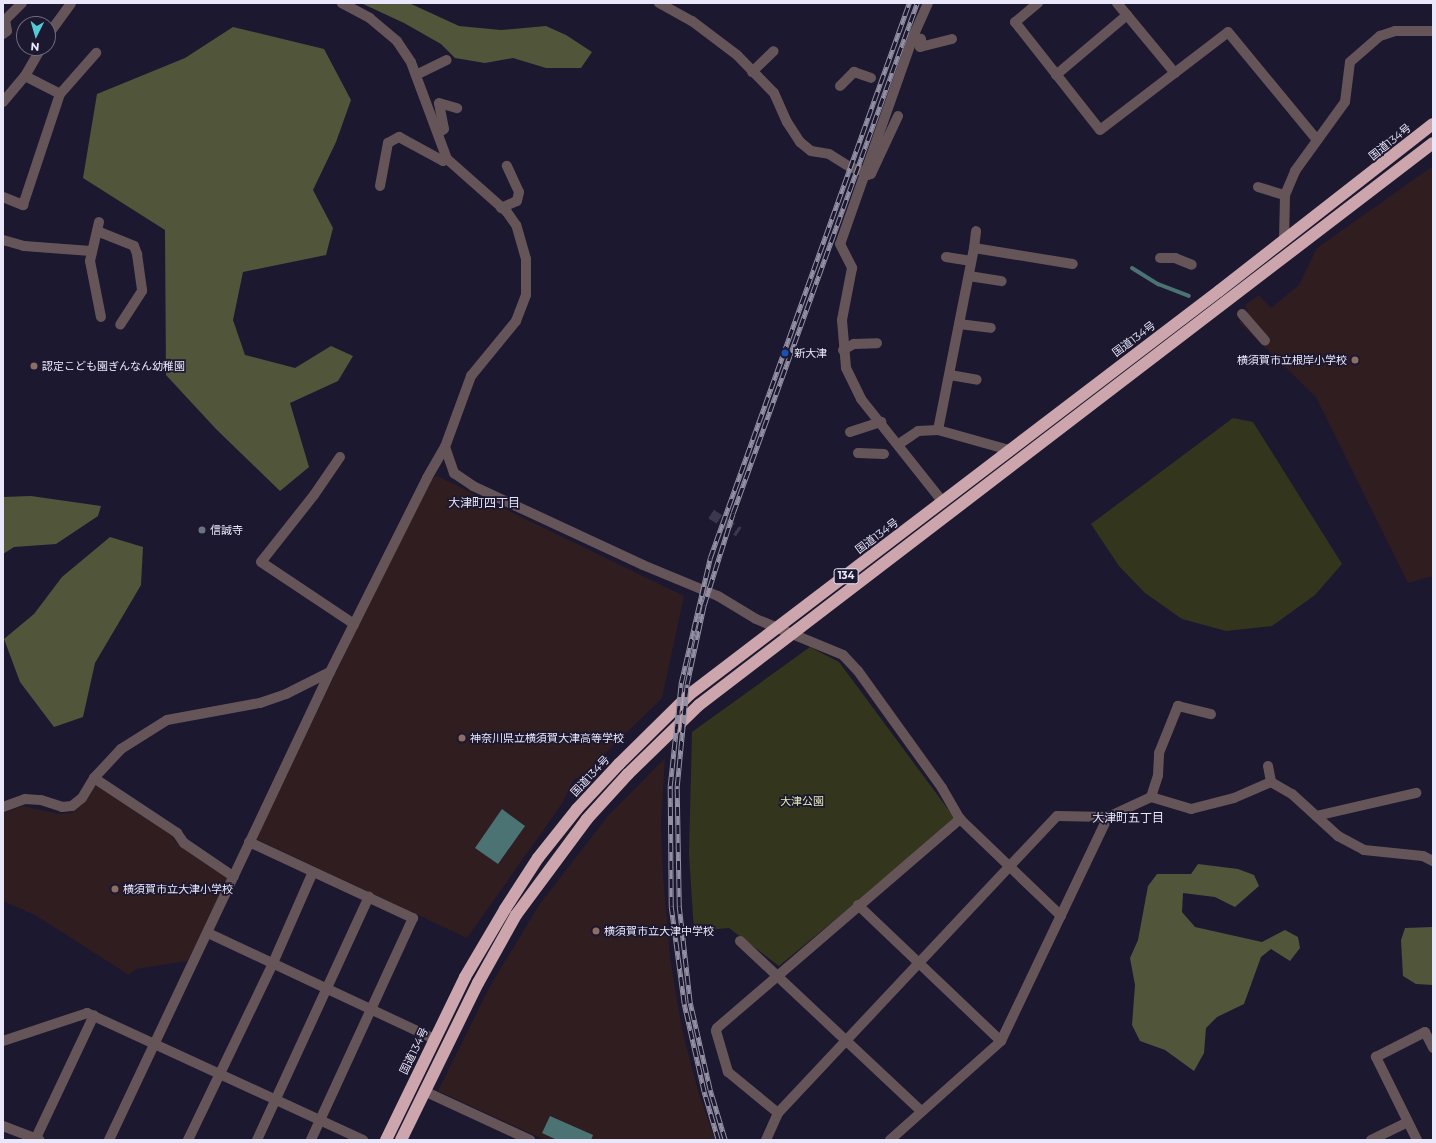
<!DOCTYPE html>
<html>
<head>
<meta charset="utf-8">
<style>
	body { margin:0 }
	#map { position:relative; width:1436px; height:1143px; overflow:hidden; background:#1c1830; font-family:Montserrat,"Noto Sans JP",sans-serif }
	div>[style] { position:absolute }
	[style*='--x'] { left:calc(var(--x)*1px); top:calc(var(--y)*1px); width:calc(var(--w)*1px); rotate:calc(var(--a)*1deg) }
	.education>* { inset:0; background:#301d20 }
	.green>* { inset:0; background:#33361d }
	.forest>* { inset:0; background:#51563a }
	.water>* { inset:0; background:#4c7374 }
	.stream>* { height:4px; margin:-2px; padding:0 2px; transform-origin:2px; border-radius:2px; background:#4c7374 }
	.minor-tunnel>* { height:10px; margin-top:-5px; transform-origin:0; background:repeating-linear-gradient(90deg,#3b374e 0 10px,transparent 0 15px) }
	.minor>* { height:10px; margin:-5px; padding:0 5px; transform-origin:5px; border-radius:5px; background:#655558 }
	.highway>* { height:12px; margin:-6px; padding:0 6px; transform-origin:6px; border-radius:6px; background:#cda6ad }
	.rail>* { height:4.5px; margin-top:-2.25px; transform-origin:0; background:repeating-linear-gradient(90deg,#1c1830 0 9px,#9390a4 0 18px); box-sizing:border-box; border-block:1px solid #9390a4 }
	.dots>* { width:11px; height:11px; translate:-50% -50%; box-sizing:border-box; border:2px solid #1c1830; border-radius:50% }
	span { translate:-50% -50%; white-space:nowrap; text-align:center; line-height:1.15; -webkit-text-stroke:3.5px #1c1830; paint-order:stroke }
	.shield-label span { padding:1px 3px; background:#1c1830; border:1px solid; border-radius:3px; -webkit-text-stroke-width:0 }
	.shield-label { font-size:10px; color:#e9e7f9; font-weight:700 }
	.street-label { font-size:11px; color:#e9e7f9 }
	.poi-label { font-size:11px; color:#e9e7f9 }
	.left { translate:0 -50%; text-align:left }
	.right { translate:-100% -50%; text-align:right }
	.park-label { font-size:11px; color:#e1ebb2 }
	.neighbourhood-label { font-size:12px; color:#e9e7f9 }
	.frame { position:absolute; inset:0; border:4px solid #e9e7f9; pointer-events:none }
	.north { position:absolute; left:16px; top:16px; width:40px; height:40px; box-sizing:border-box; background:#1c1830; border:1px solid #6e6b80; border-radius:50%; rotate:185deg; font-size:11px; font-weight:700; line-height:16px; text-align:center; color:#e9e7f9 }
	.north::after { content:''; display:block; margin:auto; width:14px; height:18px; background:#52cbd7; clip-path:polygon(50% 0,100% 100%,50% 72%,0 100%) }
</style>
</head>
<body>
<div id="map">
	<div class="education">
		<div style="clip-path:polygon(1433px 166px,1433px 576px,1408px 583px,1316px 397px,1239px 322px,1248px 312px,1245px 305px,1259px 295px,1271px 308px,1299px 285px,1317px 248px)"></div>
		<div style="clip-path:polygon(437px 476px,684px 596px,662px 698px,580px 778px,574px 779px,561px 805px,467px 938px,256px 839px,428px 480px)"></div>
		<div style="clip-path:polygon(665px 758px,661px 824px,663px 875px,670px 957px,682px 1030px,699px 1094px,715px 1140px,545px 1140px,438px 1091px,489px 988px,539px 905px,608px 816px)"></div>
		<div style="clip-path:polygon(93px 786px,98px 786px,173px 834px,174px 840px,234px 877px,187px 961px,136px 969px,129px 975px,35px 915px,3px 901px,3px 813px,23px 806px,59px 814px,72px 813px)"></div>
	</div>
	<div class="green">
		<div style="clip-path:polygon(1233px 418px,1253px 422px,1342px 564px,1315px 595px,1272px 626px,1226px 631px,1182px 619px,1145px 593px,1119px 566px,1091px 524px)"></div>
		<div style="clip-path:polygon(810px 647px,839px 662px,956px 820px,779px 966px,729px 928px,694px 931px,689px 854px,692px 732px)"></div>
	</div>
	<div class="forest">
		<div style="clip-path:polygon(361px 3px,409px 3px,459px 26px,501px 30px,546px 26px,566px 35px,592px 52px,581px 68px,546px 68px,513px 58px,485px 63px,455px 58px,441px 44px,404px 23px)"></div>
		<div style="clip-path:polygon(233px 27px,324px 49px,351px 100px,336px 142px,313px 190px,333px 228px,326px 255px,243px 272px,233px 320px,245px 355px,295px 368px,331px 346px,353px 356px,338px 381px,290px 403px,309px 467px,280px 491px,216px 429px,166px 375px,165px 230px,83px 178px,97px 94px,185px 58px)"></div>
		<div style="clip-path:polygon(31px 496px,101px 506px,98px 516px,56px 544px,14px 547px,3px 554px,3px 497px)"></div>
		<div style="clip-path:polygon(110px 537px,143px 547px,141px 585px,95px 663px,83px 717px,54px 727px,20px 682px,4px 639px,34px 614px,62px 577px)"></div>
		<div style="clip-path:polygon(1198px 864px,1238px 869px,1254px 875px,1259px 886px,1235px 907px,1215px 897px,1183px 893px,1182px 912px,1195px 927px,1262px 942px,1285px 930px,1298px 937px,1300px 948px,1290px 961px,1271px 949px,1261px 957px,1244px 1004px,1217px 1017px,1206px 1028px,1204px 1053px,1194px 1071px,1165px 1050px,1140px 1041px,1132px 1025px,1135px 985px,1130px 958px,1138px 940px,1148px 886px,1157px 874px,1191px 874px)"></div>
		<div style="clip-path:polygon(1433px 927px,1433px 985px,1416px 984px,1403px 976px,1401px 940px,1405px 928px)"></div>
	</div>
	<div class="water">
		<div style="clip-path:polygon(502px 809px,525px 826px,498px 864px,475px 848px)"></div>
		<div style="clip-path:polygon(550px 1116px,593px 1135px,591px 1140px,557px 1140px,542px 1133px)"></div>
	</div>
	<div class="stream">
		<div style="--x:1132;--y:268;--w:31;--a:32"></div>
		<div style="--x:1158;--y:284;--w:33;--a:21"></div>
	</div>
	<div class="minor-tunnel">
		<div style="--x:711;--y:514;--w:33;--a:33"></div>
	</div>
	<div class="minor">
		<div style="--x:659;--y:3;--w:38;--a:29"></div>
		<div style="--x:692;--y:21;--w:56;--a:37.1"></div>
		<div style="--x:737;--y:55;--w:53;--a:45.8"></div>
		<div style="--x:774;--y:93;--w:32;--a:66"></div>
		<div style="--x:787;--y:122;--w:24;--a:57"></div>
		<div style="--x:800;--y:142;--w:14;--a:39"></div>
		<div style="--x:811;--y:151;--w:18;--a:9"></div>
		<div style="--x:829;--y:154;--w:25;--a:32"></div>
		<div style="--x:850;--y:167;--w:16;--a:18"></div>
		<div style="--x:928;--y:3;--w:37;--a:114"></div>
		<div style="--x:913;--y:37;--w:219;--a:109.4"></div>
		<div style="--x:840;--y:244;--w:27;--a:63"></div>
		<div style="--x:852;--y:268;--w:53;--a:100.9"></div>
		<div style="--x:842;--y:320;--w:48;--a:85.2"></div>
		<div style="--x:846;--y:368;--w:34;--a:64"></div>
		<div style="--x:861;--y:399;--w:132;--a:51.5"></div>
		<div style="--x:1038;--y:3;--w:30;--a:140"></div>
		<div style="--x:1015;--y:22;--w:137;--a:51.8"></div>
		<div style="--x:1100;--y:130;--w:161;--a:-37.4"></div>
		<div style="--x:1228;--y:32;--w:140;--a:50.5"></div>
		<div style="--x:1117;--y:3;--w:91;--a:50.4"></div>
		<div style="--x:3;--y:34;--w:5;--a:-37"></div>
		<div style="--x:7;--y:31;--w:11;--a:-100"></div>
		<div style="--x:5;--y:20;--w:24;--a:-45"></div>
		<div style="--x:48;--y:35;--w:39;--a:-54"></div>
		<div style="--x:913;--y:37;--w:8;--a:14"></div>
		<div style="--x:921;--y:39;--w:8;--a:97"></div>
		<div style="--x:920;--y:47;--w:33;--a:-14"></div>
		<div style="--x:752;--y:72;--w:30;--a:-44"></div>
		<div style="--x:416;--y:75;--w:34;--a:-26"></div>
		<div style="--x:1056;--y:75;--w:93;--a:-40.2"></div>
		<div style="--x:25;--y:76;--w:39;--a:27"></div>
		<div style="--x:840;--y:86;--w:20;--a:-45"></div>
		<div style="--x:854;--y:72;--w:18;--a:19"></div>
		<div style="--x:3;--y:102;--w:34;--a:-50"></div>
		<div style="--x:25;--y:76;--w:32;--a:-60"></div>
		<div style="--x:438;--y:133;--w:7;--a:-34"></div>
		<div style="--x:444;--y:129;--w:26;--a:-101"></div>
		<div style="--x:439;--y:103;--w:19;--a:16"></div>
		<div style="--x:868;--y:175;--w:3;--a:-18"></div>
		<div style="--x:871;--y:174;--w:64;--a:-65"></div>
		<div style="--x:380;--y:186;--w:44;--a:-79.5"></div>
		<div style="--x:388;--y:143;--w:13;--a:-29"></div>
		<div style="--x:399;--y:137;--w:50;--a:28.6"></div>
		<div style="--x:443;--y:161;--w:4;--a:-27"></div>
		<div style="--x:1258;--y:187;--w:28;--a:17"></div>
		<div style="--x:3;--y:197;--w:22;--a:22"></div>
		<div style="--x:23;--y:205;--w:117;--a:-71.6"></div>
		<div style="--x:60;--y:94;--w:55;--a:-48.7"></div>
		<div style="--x:501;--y:208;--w:17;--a:-24"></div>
		<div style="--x:517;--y:201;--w:9;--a:-77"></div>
		<div style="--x:519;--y:192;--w:29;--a:-115"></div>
		<div style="--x:99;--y:222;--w:40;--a:103"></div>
		<div style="--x:90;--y:261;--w:57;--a:78.9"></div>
		<div style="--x:97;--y:231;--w:40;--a:22"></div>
		<div style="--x:134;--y:246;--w:9;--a:69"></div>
		<div style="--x:137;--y:254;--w:37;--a:82"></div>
		<div style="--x:142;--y:291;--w:40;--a:122.9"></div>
		<div style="--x:3;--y:240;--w:22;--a:16"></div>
		<div style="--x:24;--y:246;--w:67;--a:4.3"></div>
		<div style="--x:1284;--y:240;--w:45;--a:-88.7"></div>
		<div style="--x:1285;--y:195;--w:26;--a:-67"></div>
		<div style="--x:1295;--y:171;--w:85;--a:-54.1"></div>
		<div style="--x:1345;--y:102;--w:40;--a:-82.9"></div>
		<div style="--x:1350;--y:62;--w:40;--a:-41"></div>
		<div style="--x:1380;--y:36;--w:16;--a:-18"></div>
		<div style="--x:1395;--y:31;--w:38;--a:0"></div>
		<div style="--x:974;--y:248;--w:17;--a:-83"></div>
		<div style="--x:946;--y:257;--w:24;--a:9"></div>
		<div style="--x:1160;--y:258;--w:15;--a:0"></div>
		<div style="--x:1175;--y:258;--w:18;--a:22"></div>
		<div style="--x:969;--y:276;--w:33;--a:9"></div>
		<div style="--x:1242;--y:314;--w:35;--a:49"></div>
		<div style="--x:959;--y:324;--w:32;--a:7"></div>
		<div style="--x:843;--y:350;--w:13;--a:-29"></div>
		<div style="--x:854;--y:344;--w:23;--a:-2"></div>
		<div style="--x:950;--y:375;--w:27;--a:10"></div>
		<div style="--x:938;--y:430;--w:186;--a:-78.8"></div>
		<div style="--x:974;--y:248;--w:100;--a:9.2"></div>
		<div style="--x:850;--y:432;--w:33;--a:-18"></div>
		<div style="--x:899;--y:444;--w:23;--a:-34"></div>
		<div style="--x:918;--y:431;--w:20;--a:-3"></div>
		<div style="--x:938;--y:430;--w:74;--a:15.7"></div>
		<div style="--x:445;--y:447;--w:28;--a:71"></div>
		<div style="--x:454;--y:473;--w:23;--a:34"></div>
		<div style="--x:473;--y:486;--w:187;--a:24.9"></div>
		<div style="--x:643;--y:565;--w:81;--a:22.5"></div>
		<div style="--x:718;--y:596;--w:44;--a:31.2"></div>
		<div style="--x:756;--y:619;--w:94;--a:22.5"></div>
		<div style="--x:843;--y:655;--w:22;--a:47"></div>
		<div style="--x:858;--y:671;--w:144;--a:54.3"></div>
		<div style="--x:942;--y:788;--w:36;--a:60"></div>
		<div style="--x:960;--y:819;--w:140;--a:43.8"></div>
		<div style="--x:858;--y:453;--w:26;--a:2"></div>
		<div style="--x:340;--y:457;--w:46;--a:124.4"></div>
		<div style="--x:314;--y:495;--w:85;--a:128.3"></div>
		<div style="--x:261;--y:562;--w:112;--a:33.7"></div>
		<div style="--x:1268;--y:766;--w:16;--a:79"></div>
		<div style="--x:94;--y:778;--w:100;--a:33.5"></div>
		<div style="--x:177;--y:833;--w:12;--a:55"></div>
		<div style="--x:184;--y:843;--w:60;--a:34.2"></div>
		<div style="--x:1151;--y:797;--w:23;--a:-72"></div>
		<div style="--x:1158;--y:775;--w:22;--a:-87"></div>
		<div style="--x:1159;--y:753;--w:51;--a:-68"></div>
		<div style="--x:1178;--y:706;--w:34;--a:14"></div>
		<div style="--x:3;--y:807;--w:23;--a:-20"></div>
		<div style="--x:25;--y:799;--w:16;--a:4"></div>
		<div style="--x:41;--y:800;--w:22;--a:18"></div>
		<div style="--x:62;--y:807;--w:10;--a:-6"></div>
		<div style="--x:72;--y:806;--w:13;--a:-39"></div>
		<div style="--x:82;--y:798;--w:23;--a:-59"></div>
		<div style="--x:94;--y:778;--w:40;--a:-47"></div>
		<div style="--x:121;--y:749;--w:54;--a:-32.2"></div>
		<div style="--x:167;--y:720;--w:95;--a:-10.4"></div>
		<div style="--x:260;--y:703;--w:28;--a:-19"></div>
		<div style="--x:286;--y:694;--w:49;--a:-26.6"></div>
		<div style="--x:1316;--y:816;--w:103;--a:-13"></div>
		<div style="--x:249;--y:842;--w:181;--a:24.9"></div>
		<div style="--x:413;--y:918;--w:244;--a:114.7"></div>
		<div style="--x:858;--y:905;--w:197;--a:43.6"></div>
		<div style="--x:208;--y:933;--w:250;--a:25.1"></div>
		<div style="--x:740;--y:941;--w:248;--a:43.2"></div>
		<div style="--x:3;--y:1041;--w:89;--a:-18.4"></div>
		<div style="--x:87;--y:1013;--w:304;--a:24.7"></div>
		<div style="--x:424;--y:1091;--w:117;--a:24.8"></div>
		<div style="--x:778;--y:1113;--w:65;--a:-140.6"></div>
		<div style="--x:728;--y:1072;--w:43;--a:-106.3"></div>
		<div style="--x:716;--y:1031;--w:3;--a:-72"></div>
		<div style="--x:717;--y:1028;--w:321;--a:-40.7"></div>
		<div style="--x:3;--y:1126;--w:39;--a:21"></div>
		<div style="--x:35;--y:1140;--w:138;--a:-64.7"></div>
		<div style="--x:109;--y:1140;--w:518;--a:-64.72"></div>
		<div style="--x:330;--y:672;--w:217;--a:-63.4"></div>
		<div style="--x:427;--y:478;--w:36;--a:-60"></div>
		<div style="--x:445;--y:447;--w:76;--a:-69.9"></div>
		<div style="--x:471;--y:376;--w:71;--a:-50.7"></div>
		<div style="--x:516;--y:321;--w:28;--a:-69"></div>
		<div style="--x:526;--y:295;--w:36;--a:-90"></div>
		<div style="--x:526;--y:259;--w:35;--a:-106"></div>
		<div style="--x:516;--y:225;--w:16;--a:-125"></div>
		<div style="--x:507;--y:212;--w:80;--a:-138.5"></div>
		<div style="--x:447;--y:159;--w:103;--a:-110.4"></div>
		<div style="--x:411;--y:62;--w:25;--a:-124"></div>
		<div style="--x:397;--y:41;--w:35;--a:-140"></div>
		<div style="--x:370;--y:18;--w:32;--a:-152"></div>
		<div style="--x:188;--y:1140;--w:196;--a:-64.3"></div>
		<div style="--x:273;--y:963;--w:99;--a:-66.3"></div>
		<div style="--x:257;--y:1140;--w:268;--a:-65.3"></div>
		<div style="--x:766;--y:1140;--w:30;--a:-66"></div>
		<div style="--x:778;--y:1113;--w:407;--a:-46.8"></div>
		<div style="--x:1057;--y:816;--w:51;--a:1.1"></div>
		<div style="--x:1108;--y:817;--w:47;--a:-24.9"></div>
		<div style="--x:1151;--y:797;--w:42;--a:16.7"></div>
		<div style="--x:1191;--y:809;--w:44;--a:-14.3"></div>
		<div style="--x:1234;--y:798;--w:40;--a:-23.4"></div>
		<div style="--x:1271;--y:782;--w:24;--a:30"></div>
		<div style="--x:1292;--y:794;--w:62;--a:42.4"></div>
		<div style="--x:1338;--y:836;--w:30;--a:28"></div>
		<div style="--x:1364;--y:850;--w:59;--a:5.8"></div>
		<div style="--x:1423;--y:856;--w:11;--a:27"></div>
		<div style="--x:890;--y:1140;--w:149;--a:-41.7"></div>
		<div style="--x:1001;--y:1041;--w:248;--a:-64.5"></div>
		<div style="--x:1371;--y:1140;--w:41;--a:-25.9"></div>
		<div style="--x:1417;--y:1140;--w:93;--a:-116.3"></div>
		<div style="--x:1376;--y:1057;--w:55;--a:-27"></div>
		<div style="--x:1425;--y:1032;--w:18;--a:63"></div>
	</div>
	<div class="highway">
		<div style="--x:386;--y:1140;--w:181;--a:-64.1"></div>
		<div style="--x:465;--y:977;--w:79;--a:-59.5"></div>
		<div style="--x:505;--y:909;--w:61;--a:-57.1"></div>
		<div style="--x:538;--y:858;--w:63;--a:-51.5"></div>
		<div style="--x:577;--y:809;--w:62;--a:-47"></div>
		<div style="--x:619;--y:764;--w:100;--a:-44.6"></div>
		<div style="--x:690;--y:694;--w:665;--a:-37.3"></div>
		<div style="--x:1219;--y:291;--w:271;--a:-38"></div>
		<div style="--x:401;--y:1140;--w:175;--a:-63.9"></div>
		<div style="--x:478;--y:983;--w:78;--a:-60.8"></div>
		<div style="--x:516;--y:915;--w:119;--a:-53.5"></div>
		<div style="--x:587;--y:819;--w:61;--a:-47.7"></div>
		<div style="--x:628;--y:774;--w:99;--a:-44.2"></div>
		<div style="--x:699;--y:705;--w:924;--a:-37.44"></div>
	</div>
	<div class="rail">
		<div style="--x:718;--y:1140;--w:50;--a:-106.3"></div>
		<div style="--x:704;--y:1092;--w:90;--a:-102.8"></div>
		<div style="--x:684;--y:1004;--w:99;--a:-97.6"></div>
		<div style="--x:671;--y:906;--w:120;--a:-90.5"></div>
		<div style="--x:670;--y:786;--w:104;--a:-83.9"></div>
		<div style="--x:681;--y:683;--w:128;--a:-76.9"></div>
		<div style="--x:710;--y:558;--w:590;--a:-70.27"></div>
		<div style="--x:725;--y:1140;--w:52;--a:-106.7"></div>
		<div style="--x:710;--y:1090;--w:89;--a:-102.9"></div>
		<div style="--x:690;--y:1003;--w:98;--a:-96.5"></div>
		<div style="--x:679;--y:906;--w:120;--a:-91"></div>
		<div style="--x:677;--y:786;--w:102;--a:-84.4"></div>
		<div style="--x:687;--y:684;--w:81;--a:-77.9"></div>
		<div style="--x:704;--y:605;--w:96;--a:-72.5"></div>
		<div style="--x:733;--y:513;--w:542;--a:-70.16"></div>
	</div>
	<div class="dots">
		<div style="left:785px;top:353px;background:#1a4fb4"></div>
		<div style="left:1355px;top:360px;background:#8d6e63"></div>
		<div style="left:34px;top:366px;background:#8d6e63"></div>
		<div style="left:202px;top:530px;background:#6b7280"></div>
		<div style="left:462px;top:738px;background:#8d6e63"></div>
		<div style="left:115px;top:889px;background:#8d6e63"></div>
		<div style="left:596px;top:931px;background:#8d6e63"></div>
	</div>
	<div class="shield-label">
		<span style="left:846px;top:576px">134</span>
	</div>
	<div class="street-label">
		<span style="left:1390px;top:142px;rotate:-39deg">国道134号</span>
		<span style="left:1134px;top:339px;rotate:-37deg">国道134号</span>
		<span style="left:877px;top:536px;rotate:-37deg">国道134号</span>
		<span style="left:590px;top:776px;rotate:-47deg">国道134号</span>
		<span style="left:414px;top:1051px;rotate:-64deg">国道134号</span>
	</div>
	<div class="poi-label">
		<span class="left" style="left:794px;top:353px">新大津</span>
		<span class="right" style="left:1347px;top:360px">横須賀市立根岸小学校</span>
		<span class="left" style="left:42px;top:366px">認定こども園ぎんなん幼稚園</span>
		<span class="left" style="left:210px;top:530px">信誠寺</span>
		<span class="left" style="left:470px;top:738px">神奈川県立横須賀大津高等学校</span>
		<span class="left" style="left:123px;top:889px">横須賀市立大津小学校</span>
		<span class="left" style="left:604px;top:931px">横須賀市立大津中学校</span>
	</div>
	<div class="park-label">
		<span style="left:802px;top:801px">大津公園</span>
	</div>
	<div class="neighbourhood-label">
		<span style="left:484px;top:503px">大津町四丁目</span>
		<span style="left:1128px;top:818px">大津町五丁目</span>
	</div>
	<div class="frame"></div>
	<div class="north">N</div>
</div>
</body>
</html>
